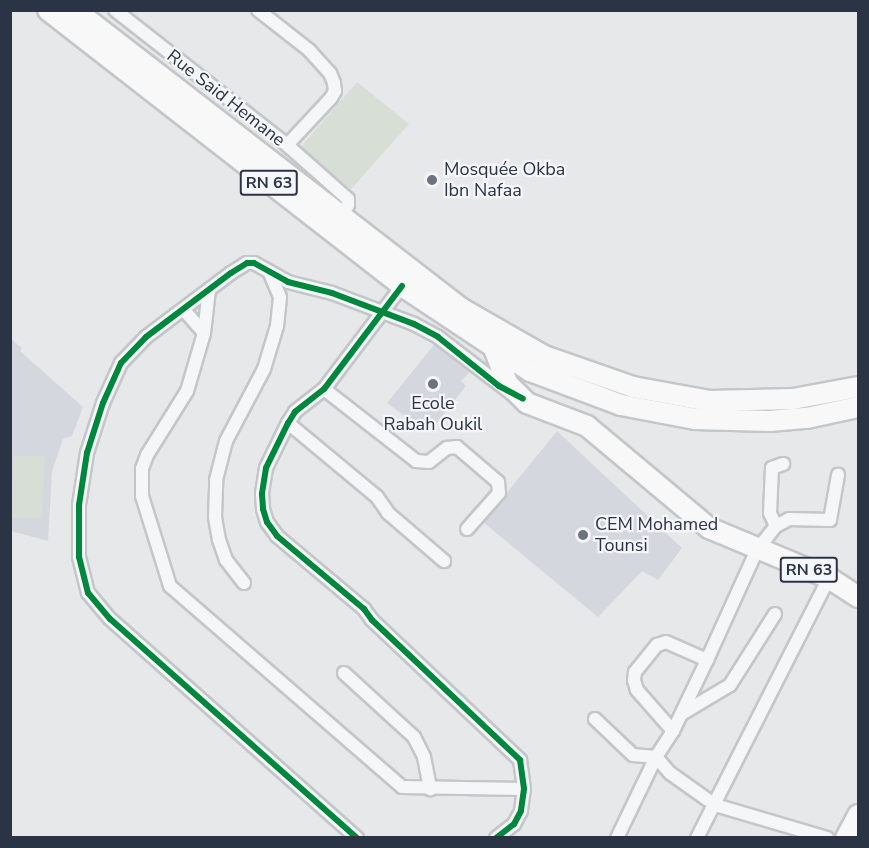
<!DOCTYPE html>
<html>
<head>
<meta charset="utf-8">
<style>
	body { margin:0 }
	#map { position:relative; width:869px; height:848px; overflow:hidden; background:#e6e8ea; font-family:"Nunito Sans",sans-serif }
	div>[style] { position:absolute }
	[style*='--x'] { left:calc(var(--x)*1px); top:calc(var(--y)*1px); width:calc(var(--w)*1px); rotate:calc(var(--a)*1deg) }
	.built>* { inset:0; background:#d4d7dd }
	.green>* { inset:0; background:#d6ded6 }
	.roads { filter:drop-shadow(2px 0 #c4c6c8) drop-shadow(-2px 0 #c4c6c8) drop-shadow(0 2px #c4c6c8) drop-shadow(0 -2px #c4c6c8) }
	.street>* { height:12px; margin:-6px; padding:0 6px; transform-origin:6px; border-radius:6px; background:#f5f6f7 }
	.primary>* { height:20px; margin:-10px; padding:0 10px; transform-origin:10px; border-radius:10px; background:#f8f8f8 }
	.cycleway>* { height:6px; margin:-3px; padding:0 3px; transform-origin:3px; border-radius:3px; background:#00873e }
	.dots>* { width:16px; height:16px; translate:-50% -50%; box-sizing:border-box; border:3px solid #f4f6f9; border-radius:50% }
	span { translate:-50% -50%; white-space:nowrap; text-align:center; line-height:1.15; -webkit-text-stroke:4.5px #f4f6f9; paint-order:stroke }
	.shield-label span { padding:2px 4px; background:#f4f6f9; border:2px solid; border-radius:4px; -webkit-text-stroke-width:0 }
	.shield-label { font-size:16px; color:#2b3445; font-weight:700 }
	.street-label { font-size:18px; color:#2b3445 }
	.poi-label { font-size:18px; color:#2b3445 }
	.left { translate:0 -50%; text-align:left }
	.frame { position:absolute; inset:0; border:12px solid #2b3445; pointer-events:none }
</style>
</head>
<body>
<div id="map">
	<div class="built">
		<div style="clip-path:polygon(10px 338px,22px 348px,20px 351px,83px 407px,72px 436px,63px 439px,52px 471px,48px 541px,11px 531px)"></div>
		<div style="clip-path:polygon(437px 341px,472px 369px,461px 381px,466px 386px,435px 425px,428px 419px,421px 428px,387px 403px)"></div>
		<div style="clip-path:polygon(557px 431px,682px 548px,658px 580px,642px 571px,598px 617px,483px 522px)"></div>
	</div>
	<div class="green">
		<div style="clip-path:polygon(357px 82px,409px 124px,351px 189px,300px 148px)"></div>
		<div style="clip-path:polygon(13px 456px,45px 456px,42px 518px,11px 518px)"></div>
	</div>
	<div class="roads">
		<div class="street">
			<div style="--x:115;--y:10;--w:219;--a:38.1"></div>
			<div style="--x:287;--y:145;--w:81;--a:41.5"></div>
			<div style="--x:348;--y:199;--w:6;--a:90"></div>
			<div style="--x:348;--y:205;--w:13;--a:122"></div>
			<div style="--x:258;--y:10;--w:65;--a:38.1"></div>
			<div style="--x:309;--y:50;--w:31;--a:48"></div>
			<div style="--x:330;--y:73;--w:11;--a:68"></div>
			<div style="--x:334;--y:83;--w:8;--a:83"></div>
			<div style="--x:335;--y:91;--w:8;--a:120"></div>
			<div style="--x:331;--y:98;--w:64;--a:133.1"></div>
			<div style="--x:402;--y:286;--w:129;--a:127.1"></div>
			<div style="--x:324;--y:389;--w:37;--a:142"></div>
			<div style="--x:295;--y:412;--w:13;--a:122"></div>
			<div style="--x:288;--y:423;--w:50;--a:116.1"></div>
			<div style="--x:266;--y:468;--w:26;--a:99"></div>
			<div style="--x:262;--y:494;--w:15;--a:86"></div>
			<div style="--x:263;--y:509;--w:14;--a:73"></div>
			<div style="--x:267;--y:522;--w:17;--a:54"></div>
			<div style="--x:277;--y:536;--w:114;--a:40"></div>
			<div style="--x:364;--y:609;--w:14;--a:54"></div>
			<div style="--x:372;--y:620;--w:204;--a:43.4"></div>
			<div style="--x:520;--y:760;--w:29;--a:82"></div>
			<div style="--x:524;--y:789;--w:22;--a:98"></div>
			<div style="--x:521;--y:811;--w:15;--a:118"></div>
			<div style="--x:514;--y:824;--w:23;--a:142"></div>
			<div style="--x:184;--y:310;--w:30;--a:49"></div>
			<div style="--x:204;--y:333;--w:43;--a:-83.4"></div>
			<div style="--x:204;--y:333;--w:60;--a:106.3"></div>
			<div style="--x:187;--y:391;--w:75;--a:122"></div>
			<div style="--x:147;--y:455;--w:15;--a:110"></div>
			<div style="--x:142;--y:469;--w:27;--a:90"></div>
			<div style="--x:142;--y:496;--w:94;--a:72.7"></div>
			<div style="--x:170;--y:586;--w:307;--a:40.9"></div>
			<div style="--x:402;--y:787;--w:122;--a:0.9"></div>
			<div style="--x:324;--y:389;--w:117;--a:38"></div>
			<div style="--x:416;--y:461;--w:13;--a:4"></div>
			<div style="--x:429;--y:462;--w:23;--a:-38"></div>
			<div style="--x:447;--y:448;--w:10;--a:-6"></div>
			<div style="--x:457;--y:447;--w:54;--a:40.5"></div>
			<div style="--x:498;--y:482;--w:11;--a:85"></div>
			<div style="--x:499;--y:493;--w:48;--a:131.6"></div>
			<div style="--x:288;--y:423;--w:116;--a:39.7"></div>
			<div style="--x:377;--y:497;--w:19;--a:55"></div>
			<div style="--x:388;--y:513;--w:74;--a:40.6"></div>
			<div style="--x:776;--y:526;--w:15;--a:-28"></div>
			<div style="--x:789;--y:519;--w:41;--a:1.4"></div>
			<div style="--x:830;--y:520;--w:46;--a:-79.9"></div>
			<div style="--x:244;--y:583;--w:29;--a:-128"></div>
			<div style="--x:226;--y:560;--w:21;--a:-109"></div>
			<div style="--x:219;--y:540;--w:23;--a:-100"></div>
			<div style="--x:215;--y:517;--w:37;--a:-88"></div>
			<div style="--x:216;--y:480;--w:40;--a:-75.6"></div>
			<div style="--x:226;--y:441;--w:81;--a:-62.2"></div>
			<div style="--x:264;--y:369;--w:45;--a:-73.2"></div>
			<div style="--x:277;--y:326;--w:29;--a:-84"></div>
			<div style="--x:280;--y:297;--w:25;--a:-113"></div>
			<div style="--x:344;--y:673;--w:95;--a:42.4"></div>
			<div style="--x:414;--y:737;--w:22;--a:63"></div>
			<div style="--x:424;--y:757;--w:33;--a:79"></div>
			<div style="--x:683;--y:713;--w:55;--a:-30.8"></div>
			<div style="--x:730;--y:685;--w:84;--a:-57.6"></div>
			<div style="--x:595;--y:719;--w:52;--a:43.5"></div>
			<div style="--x:633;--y:755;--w:23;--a:5"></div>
			<div style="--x:656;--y:757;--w:21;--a:49"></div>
			<div style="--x:670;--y:773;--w:55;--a:35.4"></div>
			<div style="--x:715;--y:805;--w:117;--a:16.4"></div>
			<div style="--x:673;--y:731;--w:79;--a:-64.4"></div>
			<div style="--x:357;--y:838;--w:330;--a:-138.4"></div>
			<div style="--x:110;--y:619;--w:34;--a:-130"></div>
			<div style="--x:88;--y:593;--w:37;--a:-104"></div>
			<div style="--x:79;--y:557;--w:52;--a:-90"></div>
			<div style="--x:79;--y:505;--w:53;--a:-81.3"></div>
			<div style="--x:87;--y:453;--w:52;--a:-72.3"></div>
			<div style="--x:103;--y:403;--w:44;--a:-65.8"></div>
			<div style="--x:121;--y:363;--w:36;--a:-46"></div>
			<div style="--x:146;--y:337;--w:106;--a:-37"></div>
			<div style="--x:231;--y:273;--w:19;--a:-32"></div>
			<div style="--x:247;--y:263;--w:7;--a:0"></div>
			<div style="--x:254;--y:263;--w:39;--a:29"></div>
			<div style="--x:288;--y:282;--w:45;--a:14"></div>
			<div style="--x:332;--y:293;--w:88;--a:20.7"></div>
			<div style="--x:414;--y:324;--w:27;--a:28"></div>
			<div style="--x:438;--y:337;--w:92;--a:37.5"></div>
			<div style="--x:617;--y:838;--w:90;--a:-64.3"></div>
			<div style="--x:656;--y:757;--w:31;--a:-57"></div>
			<div style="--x:673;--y:731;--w:55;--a:-131.3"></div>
			<div style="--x:637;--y:690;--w:10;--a:-107"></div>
			<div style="--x:634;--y:680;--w:8;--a:-83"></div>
			<div style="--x:635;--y:672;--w:35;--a:-51"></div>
			<div style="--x:657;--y:645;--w:9;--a:-18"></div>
			<div style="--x:666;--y:642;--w:45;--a:23.7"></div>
			<div style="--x:707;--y:660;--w:121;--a:-65.6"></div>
			<div style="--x:757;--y:550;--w:31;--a:-52"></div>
			<div style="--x:776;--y:526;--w:14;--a:-115"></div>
			<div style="--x:770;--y:513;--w:45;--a:-87.5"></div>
			<div style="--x:772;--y:468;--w:12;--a:-20"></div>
			<div style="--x:697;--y:838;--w:292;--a:-63.1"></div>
		</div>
		<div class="primary">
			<div style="--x:48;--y:10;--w:449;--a:37.9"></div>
			<div style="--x:402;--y:286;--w:154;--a:33.6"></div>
			<div style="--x:530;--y:371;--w:97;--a:20.5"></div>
			<div style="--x:621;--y:405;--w:75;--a:10.7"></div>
			<div style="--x:695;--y:419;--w:75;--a:1.5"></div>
			<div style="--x:770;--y:421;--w:37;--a:-5"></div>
			<div style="--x:807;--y:418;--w:52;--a:-12.2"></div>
			<div style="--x:75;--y:10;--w:489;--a:37.7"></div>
			<div style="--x:462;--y:309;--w:95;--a:29.8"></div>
			<div style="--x:544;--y:356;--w:94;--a:19.2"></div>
			<div style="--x:633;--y:387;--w:77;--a:10.4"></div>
			<div style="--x:709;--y:401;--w:84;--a:-1.4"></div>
			<div style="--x:793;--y:399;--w:66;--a:-10.5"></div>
			<div style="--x:493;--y:346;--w:40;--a:69"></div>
			<div style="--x:507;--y:383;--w:28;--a:45"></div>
			<div style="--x:527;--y:403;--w:64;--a:21"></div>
			<div style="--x:587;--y:426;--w:159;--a:39.9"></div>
			<div style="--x:709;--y:528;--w:130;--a:22.6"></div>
			<div style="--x:829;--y:578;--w:35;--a:33"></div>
			<div style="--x:846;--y:838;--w:26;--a:-62"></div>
		</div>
	</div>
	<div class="cycleway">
		<div style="--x:402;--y:286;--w:129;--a:127.1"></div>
		<div style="--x:324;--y:389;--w:37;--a:142"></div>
		<div style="--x:295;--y:412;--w:13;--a:122"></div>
		<div style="--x:288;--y:423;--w:50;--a:116.1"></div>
		<div style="--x:266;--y:468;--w:26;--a:99"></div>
		<div style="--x:262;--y:494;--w:15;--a:86"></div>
		<div style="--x:263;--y:509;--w:14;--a:73"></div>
		<div style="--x:267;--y:522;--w:17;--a:54"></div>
		<div style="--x:277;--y:536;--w:114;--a:40"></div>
		<div style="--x:364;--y:609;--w:14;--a:54"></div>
		<div style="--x:372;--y:620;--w:204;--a:43.4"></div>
		<div style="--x:520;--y:760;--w:29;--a:82"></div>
		<div style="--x:524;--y:789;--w:22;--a:98"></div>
		<div style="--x:521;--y:811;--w:15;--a:118"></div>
		<div style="--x:514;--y:824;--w:23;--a:142"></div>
		<div style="--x:357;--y:838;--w:330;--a:-138.4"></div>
		<div style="--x:110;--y:619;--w:34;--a:-130"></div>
		<div style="--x:88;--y:593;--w:37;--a:-104"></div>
		<div style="--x:79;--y:557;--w:52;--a:-90"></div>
		<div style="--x:79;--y:505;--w:53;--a:-81.3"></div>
		<div style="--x:87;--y:453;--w:52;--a:-72.3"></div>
		<div style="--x:103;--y:403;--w:44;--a:-65.8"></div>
		<div style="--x:121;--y:363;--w:36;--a:-46"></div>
		<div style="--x:146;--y:337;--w:106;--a:-37"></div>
		<div style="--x:231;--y:273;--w:19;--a:-32"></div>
		<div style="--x:247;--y:263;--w:7;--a:0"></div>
		<div style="--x:254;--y:263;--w:39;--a:29"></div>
		<div style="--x:288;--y:282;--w:45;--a:14"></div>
		<div style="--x:332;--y:293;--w:88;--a:20.7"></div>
		<div style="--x:414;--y:324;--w:27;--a:28"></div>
		<div style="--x:438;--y:337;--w:78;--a:38.8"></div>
		<div style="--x:499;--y:386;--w:27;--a:28"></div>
	</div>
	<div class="dots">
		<div style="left:432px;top:180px;background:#6c737f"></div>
		<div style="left:433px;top:384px;background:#6c737f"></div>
		<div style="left:583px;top:535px;background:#6c737f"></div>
	</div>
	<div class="shield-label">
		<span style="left:269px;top:183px">RN 63</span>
		<span style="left:809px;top:570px">RN 63</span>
	</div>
	<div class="street-label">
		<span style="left:226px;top:98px;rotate:38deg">Rue Said Hemane</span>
	</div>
	<div class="poi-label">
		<span class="left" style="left:444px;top:180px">Mosquée Okba<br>Ibn Nafaa</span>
		<span style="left:433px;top:414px">Ecole<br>Rabah Oukil</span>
		<span class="left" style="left:595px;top:535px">CEM Mohamed<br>Tounsi</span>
	</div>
	<div class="frame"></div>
</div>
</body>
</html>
